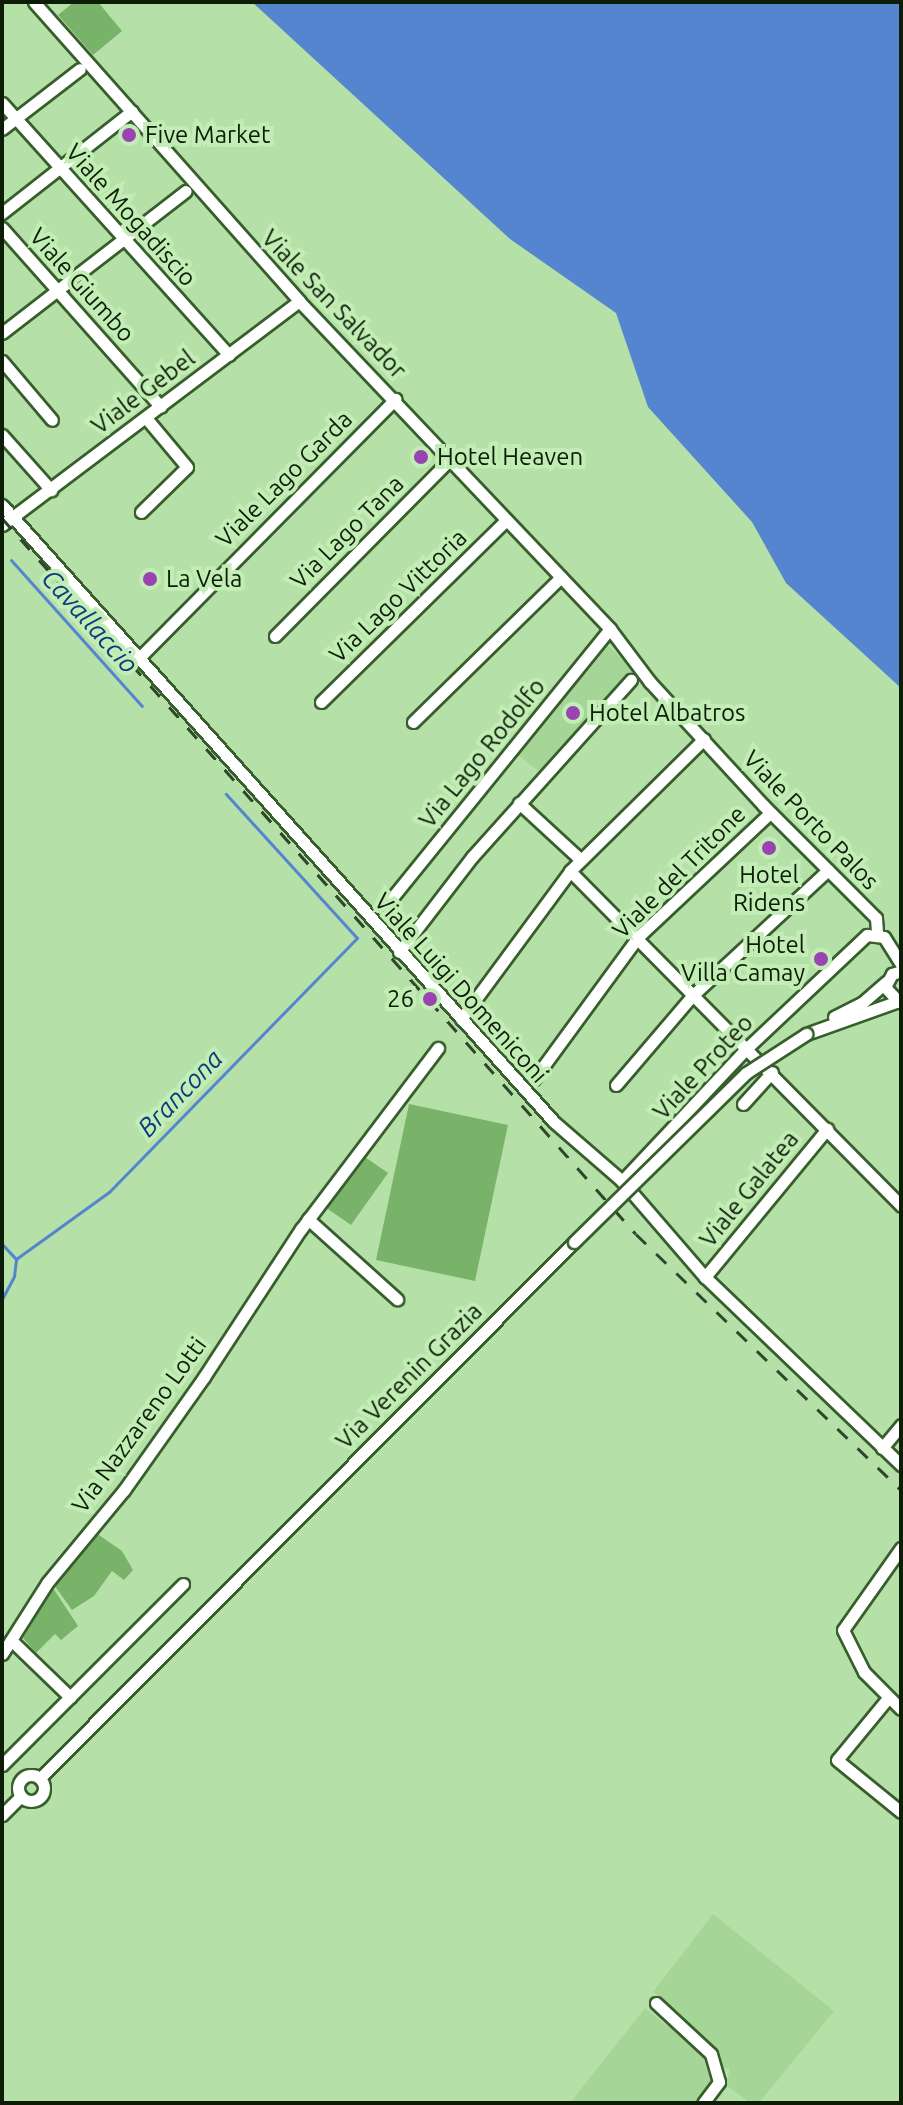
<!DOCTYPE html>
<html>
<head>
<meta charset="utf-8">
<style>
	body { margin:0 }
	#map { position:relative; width:903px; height:2105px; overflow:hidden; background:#b5e1a9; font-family:Ubuntu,sans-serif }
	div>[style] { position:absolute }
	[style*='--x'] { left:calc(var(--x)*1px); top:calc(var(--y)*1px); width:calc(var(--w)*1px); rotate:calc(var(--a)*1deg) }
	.built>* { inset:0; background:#a5d697 }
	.green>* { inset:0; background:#79b269 }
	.water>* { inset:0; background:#5585cf }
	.stream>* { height:3px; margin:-1.5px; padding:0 1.5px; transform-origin:1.5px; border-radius:1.5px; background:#5585cf }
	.roads { filter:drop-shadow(2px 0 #375e2c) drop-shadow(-2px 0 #375e2c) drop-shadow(0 2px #375e2c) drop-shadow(0 -2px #375e2c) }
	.minor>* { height:11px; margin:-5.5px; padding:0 5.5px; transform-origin:5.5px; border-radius:5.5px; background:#fff }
	.minor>.ring { margin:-5.5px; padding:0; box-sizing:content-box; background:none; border:11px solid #fff; border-radius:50% }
	.rail>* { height:3px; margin-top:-1.5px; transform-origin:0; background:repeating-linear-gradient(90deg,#30462a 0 14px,transparent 0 28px) }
	.bridges { filter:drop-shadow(2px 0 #375e2c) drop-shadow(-2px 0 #375e2c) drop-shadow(0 2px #375e2c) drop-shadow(0 -2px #375e2c) }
	.minor-bridge>* { height:11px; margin:-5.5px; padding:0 5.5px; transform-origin:5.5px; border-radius:5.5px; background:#fff }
	.dots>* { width:22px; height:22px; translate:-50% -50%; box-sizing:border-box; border:4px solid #c2eeb5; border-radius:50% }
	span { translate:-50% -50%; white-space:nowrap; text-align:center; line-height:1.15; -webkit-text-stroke:8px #c2eeb5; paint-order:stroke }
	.poi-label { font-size:24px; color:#0d1d08 }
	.left { translate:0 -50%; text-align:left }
	.right { translate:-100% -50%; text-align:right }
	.street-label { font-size:24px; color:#0d1d08 }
	.water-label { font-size:26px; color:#0d3b7e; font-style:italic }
	.frame { position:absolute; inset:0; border:4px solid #0d1d08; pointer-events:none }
</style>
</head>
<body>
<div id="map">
	<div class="built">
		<div style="clip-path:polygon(606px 643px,633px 671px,541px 773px,518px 755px)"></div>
		<div style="clip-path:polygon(713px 1914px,834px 2011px,759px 2103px,750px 2103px,726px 2085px,730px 2068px,719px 2068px,719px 2055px,653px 1992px)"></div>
		<div style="clip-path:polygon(645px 2008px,666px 2025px,671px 2022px,704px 2053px,713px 2080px,696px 2103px,570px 2103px)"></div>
	</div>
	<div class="green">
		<div style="clip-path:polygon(74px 2px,98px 2px,122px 31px,93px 55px,58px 15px)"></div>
		<div style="clip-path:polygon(409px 1104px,508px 1125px,475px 1281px,376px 1260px)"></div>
		<div style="clip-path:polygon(362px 1155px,388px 1173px,351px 1225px,325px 1207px)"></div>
		<div style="clip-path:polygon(96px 1533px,122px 1551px,133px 1570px,124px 1580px,112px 1571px,94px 1596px,72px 1610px,54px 1585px)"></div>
		<div style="clip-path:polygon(53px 1588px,78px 1626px,61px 1640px,55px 1634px,36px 1653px,23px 1638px)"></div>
	</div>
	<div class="water">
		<div style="clip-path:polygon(252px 2px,901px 2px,901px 688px,786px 583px,752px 522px,648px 407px,616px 313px,510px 239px)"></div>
	</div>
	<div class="stream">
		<div style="--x:11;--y:560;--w:196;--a:48.1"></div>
		<div style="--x:2;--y:1244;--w:21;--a:47"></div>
		<div style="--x:16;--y:1259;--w:115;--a:-35.8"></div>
		<div style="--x:109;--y:1192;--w:355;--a:-45.7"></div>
		<div style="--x:357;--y:938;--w:195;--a:-132.3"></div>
		<div style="--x:2;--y:1299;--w:26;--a:-62"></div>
		<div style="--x:14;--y:1276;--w:17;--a:-83"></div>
	</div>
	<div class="roads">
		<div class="minor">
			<div style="--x:34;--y:2;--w:400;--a:48.4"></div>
			<div style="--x:299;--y:301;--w:452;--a:46.5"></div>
			<div style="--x:610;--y:629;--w:66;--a:53"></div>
			<div style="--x:650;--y:682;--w:167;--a:47.4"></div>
			<div style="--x:763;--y:805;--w:160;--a:45"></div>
			<div style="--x:876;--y:918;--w:16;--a:86"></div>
			<div style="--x:2;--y:103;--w:339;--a:48"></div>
			<div style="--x:2;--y:129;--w:98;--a:-37.6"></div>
			<div style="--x:2;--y:213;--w:165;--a:-38.1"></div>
			<div style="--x:2;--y:228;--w:239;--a:48.4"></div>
			<div style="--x:2;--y:333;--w:232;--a:-37.7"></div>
			<div style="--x:2;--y:361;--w:77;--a:49.7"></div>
			<div style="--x:2;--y:435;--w:74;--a:48.3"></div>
			<div style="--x:2;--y:505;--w:828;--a:48.18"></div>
			<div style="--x:554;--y:1122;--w:90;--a:40.9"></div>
			<div style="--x:622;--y:1181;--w:127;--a:49.2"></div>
			<div style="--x:705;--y:1277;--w:272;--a:43.8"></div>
			<div style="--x:141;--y:512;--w:64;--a:-44.4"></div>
			<div style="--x:187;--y:467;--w:64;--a:-129.9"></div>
			<div style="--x:2;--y:525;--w:372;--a:-37"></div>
			<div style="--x:275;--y:636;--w:249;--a:-45.3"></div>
			<div style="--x:138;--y:659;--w:366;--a:-45.3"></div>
			<div style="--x:321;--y:702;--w:260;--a:-44.5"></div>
			<div style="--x:413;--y:722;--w:207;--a:-44.4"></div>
			<div style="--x:519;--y:803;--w:84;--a:42.6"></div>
			<div style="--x:570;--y:871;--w:471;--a:45.3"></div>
			<div style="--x:387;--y:904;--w:354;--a:-51"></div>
			<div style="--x:399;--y:952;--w:120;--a:-52.5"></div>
			<div style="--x:472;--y:857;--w:238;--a:-48.1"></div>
			<div style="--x:899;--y:1002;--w:21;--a:-133"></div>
			<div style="--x:885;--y:987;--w:15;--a:-62"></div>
			<div style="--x:892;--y:974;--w:9;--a:-18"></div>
			<div style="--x:834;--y:1017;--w:31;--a:-27"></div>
			<div style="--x:862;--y:1003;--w:32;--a:-41"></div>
			<div style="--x:461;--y:1019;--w:184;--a:-53.6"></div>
			<div style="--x:570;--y:871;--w:188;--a:-44.6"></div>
			<div style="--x:806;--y:1034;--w:96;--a:-19.6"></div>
			<div style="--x:534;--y:1079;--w:176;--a:-53.8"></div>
			<div style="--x:638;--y:937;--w:181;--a:-43.2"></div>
			<div style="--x:616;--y:1085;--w:118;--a:-49.5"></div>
			<div style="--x:693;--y:995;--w:184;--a:-42.8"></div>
			<div style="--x:743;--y:1104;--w:43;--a:-47.8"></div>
			<div style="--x:622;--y:1181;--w:183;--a:-46.8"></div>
			<div style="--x:747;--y:1048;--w:165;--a:-43.3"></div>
			<div style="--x:867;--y:935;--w:17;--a:7"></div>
			<div style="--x:884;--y:937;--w:32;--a:58"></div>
			<div style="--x:308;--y:1219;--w:120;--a:42"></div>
			<div style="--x:705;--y:1277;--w:192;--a:-50.5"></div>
			<div style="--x:882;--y:1448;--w:30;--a:-50"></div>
			<div style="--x:901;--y:1548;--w:100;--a:125.3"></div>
			<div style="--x:843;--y:1630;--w:47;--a:63.4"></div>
			<div style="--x:864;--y:1672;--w:52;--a:45"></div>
			<div style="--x:12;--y:1641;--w:81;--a:44"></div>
			<div style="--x:2;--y:1654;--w:84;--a:-57.6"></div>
			<div style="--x:47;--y:1583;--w:121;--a:-50.4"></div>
			<div style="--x:124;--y:1490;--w:138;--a:-54.7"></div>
			<div style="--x:204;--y:1377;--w:177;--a:-56.8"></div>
			<div style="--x:301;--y:1229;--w:227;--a:-52.9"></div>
			<div style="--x:888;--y:1698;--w:80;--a:129.4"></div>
			<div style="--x:837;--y:1760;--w:82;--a:39.1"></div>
			<div style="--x:2;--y:1765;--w:256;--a:-45"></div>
			<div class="ring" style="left:18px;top:1775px;width:15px;height:15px"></div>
			<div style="--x:40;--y:1778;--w:757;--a:-45.11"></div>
			<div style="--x:2;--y:1815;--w:25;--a:-45"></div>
			<div style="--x:656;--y:2003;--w:75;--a:42.8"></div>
			<div style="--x:711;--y:2054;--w:29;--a:74"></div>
			<div style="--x:719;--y:2082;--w:26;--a:127"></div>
		</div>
	</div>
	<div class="rail">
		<div style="--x:2;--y:518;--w:956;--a:48.48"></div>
		<div style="--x:636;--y:1234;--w:368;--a:44"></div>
	</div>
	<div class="bridges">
		<div class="minor-bridge">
			<div style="--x:574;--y:1242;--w:241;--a:-44.5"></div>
			<div style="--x:746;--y:1073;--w:72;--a:-33"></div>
		</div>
	</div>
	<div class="dots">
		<div style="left:129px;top:135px;background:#9a44b1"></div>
		<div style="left:421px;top:457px;background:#9a44b1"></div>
		<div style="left:150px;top:579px;background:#9a44b1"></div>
		<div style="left:573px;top:713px;background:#9a44b1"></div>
		<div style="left:769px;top:848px;background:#9a44b1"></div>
		<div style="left:821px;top:959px;background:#9a44b1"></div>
		<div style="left:430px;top:999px;background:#9a44b1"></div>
	</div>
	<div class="poi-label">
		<span class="left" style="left:145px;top:135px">Five Market</span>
		<span class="left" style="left:437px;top:457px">Hotel Heaven</span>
		<span class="left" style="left:166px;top:579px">La Vela</span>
		<span class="left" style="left:589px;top:713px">Hotel Albatros</span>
		<span style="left:769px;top:889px">Hotel<br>Ridens</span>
		<span class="right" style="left:805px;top:959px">Hotel<br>Villa Camay</span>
		<span class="right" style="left:414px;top:999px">26</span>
	</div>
	<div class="street-label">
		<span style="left:131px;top:215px;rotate:48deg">Viale Mogadiscio</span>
		<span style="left:82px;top:285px;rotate:48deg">Viale Giumbo</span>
		<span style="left:334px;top:304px;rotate:46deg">Viale San Salvador</span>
		<span style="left:143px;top:392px;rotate:-37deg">Viale Gebel</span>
		<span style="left:284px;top:479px;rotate:-45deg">Viale Lago Garda</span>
		<span style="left:347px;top:532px;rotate:-45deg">Via Lago Tana</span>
		<span style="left:398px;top:596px;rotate:-44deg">Via Lago Vittoria</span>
		<span style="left:482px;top:753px;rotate:-51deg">Via Lago Rodolfo</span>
		<span style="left:811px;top:820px;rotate:46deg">Viale Porto Palos</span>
		<span style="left:679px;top:872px;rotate:-45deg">Viale del Tritone</span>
		<span style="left:461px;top:988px;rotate:48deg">Viale Luigi Domeniconi</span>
		<span style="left:703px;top:1067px;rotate:-47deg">Viale Proteo</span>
		<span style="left:749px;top:1189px;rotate:-51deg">Viale Galatea</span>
		<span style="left:409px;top:1376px;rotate:-45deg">Via Verenin Grazia</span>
		<span style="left:139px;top:1425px;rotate:-54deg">Via Nazzareno Lotti</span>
	</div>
	<div class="water-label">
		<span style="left:90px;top:621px;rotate:48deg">Cavallaccio</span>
		<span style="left:180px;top:1093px;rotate:-46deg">Brancona</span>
	</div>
	<div class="frame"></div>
</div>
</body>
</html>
